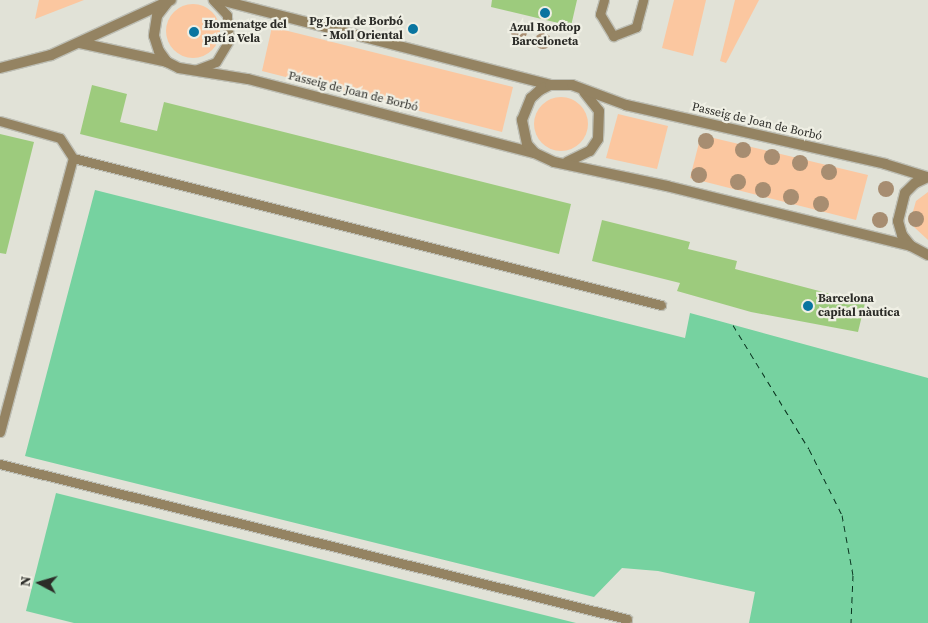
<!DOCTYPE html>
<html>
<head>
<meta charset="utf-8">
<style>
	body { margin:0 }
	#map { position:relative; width:928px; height:623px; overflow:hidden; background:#e1e2d7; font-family:"Source Serif 4",serif }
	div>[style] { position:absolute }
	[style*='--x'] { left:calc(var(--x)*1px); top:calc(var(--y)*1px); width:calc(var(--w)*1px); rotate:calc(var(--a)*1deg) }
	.green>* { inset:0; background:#fbc7a0 }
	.round { border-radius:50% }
	.water>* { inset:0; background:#76d2a0 }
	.ferry>* { height:1px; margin-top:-0.5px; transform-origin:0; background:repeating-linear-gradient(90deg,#08321e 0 6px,transparent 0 11px) }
	.building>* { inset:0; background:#9dcb7d }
	.roads { filter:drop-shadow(1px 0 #bdbeb4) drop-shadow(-1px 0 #bdbeb4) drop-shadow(0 1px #bdbeb4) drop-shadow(0 -1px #bdbeb4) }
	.lane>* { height:9px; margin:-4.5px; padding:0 4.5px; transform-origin:4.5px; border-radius:4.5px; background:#948362 }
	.street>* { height:10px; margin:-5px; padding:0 5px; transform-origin:5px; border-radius:5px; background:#948362 }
	.trees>* { width:16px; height:16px; margin:-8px; border-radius:50%; background:#a78d71 }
	.dots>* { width:14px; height:14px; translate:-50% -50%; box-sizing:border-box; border:2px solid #efefe4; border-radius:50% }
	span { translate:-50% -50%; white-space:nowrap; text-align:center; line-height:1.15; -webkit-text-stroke:4.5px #efefe4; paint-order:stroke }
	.poi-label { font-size:12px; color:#2c2c28; font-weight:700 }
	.right { translate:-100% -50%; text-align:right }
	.left { translate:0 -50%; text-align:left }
	.street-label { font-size:12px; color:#2c2c28 }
	.north { position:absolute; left:15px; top:558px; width:50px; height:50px; -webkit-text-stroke:4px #efefe4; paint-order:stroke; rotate:276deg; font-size:14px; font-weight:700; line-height:20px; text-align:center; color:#2c2c28 }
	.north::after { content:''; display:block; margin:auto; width:18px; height:22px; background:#2c2c28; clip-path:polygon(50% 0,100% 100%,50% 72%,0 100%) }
</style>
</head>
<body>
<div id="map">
	<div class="green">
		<div style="clip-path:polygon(39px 0,84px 0,35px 19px)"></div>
		<div style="clip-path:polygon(674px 0,706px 0,693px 56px,662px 48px)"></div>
		<div style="clip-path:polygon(735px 0,759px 0,726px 63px,720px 61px)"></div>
		<div class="round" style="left:166px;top:4px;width:54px;height:54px"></div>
		<div style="clip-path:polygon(272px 27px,513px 87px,502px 132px,262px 71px)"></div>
		<div class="round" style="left:534px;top:97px;width:54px;height:54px"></div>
		<div style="clip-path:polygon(618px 114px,668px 126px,657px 169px,606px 158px)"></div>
		<div style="clip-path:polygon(701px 135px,868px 175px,856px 220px,690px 178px)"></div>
		<div style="clip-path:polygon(928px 192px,928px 240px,914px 227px,912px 215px,916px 201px)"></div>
	</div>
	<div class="water">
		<div style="clip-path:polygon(95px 190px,685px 338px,690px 313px,928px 378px,928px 623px,749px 623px,755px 592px,658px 571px,622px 568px,594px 597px,25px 456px)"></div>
		<div style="clip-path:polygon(56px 493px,576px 623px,74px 623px,26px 611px)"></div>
	</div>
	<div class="ferry">
		<div style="--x:733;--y:325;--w:145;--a:58.5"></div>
		<div style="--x:809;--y:449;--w:74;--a:63.4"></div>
		<div style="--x:842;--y:515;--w:61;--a:79.6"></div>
		<div style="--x:853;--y:575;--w:48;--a:92.4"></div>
	</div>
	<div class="building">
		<div style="clip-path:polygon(492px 0,577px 0,571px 26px,491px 7px)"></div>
		<div style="clip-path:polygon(92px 85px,127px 94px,120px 122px,157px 131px,164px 102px,571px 204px,559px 254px,80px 134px)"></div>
		<div style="clip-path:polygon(0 134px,34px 142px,6px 254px,0 253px)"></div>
		<div style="clip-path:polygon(602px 220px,690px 242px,688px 249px,737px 261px,735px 269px,865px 303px,858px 332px,751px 312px,677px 291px,680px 283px,592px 261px)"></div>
	</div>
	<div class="roads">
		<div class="lane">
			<div style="--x:604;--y:0;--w:15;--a:106"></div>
			<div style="--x:600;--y:14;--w:26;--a:59"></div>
			<div style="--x:613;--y:36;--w:25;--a:-21"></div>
			<div style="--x:636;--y:27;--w:28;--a:-75"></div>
			<div style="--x:195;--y:70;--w:22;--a:-21"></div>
			<div style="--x:216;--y:62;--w:26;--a:-59"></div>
			<div style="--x:229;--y:40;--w:25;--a:-95"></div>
			<div style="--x:227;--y:15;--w:21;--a:-133"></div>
			<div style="--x:0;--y:121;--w:62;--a:15.8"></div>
			<div style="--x:60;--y:138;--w:24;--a:57"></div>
			<div style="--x:73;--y:158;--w:606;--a:14.04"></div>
			<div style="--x:0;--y:432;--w:284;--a:-75.1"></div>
			<div style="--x:0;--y:464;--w:646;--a:13.89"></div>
		</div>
		<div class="street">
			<div style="--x:220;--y:0;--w:341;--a:14.4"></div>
			<div style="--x:167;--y:3;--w:16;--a:128"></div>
			<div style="--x:157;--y:16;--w:20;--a:99"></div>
			<div style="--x:154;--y:36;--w:16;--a:72"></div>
			<div style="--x:159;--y:51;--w:14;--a:54"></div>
			<div style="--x:80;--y:43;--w:89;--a:12.3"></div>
			<div style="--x:167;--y:62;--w:13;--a:27"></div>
			<div style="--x:179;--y:68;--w:70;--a:9.1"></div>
			<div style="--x:248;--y:79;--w:296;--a:14.5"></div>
			<div style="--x:0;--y:68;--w:53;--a:-14.3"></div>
			<div style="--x:51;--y:55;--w:132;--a:-24.6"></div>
			<div style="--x:567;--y:162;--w:25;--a:-26"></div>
			<div style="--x:590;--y:151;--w:14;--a:-56"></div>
			<div style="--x:598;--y:139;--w:28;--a:-88"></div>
			<div style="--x:599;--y:111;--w:24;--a:-128"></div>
			<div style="--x:928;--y:177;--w:14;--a:155"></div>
			<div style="--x:915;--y:183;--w:14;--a:135"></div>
			<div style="--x:905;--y:193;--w:29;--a:104"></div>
			<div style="--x:898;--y:221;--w:15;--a:74"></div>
			<div style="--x:902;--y:235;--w:14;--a:51"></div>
			<div style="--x:911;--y:246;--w:19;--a:28"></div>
			<div style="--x:911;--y:246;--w:251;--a:-166.2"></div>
			<div style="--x:667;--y:186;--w:116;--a:-168"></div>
			<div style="--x:554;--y:162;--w:21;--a:-155"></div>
			<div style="--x:535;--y:153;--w:12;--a:-132"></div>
			<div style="--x:527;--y:144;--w:25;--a:-102"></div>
			<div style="--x:522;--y:120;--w:24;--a:-68"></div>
			<div style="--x:531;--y:98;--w:12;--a:-42"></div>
			<div style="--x:540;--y:90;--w:11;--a:-27"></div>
			<div style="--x:550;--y:85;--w:22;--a:0"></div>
			<div style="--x:572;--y:85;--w:58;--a:20.3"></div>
			<div style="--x:626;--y:105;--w:266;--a:12.8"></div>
			<div style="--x:885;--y:164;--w:44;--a:17.2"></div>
		</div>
	</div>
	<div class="trees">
		<div style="left:519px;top:32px"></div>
		<div style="left:543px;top:41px"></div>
		<div style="left:706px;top:141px"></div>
		<div style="left:743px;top:150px"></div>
		<div style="left:772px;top:157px"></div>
		<div style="left:800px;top:163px"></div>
		<div style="left:829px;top:172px"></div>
		<div style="left:699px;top:175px"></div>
		<div style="left:738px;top:182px"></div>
		<div style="left:886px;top:189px"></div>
		<div style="left:763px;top:190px"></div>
		<div style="left:791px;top:197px"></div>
		<div style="left:821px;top:204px"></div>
		<div style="left:916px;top:219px"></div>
		<div style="left:880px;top:220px"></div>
	</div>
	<div class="dots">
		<div style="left:545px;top:13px;background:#0975a0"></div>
		<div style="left:413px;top:29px;background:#0975a0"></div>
		<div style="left:194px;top:32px;background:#0975a0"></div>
		<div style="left:808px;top:306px;background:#0975a0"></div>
	</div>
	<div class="poi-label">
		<span class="right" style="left:403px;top:29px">Pg Joan de Borbó<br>- Moll Oriental</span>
		<span class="left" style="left:204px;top:32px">Homenatge del<br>patí a Vela</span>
		<span style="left:545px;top:35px">Azul Rooftop<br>Barceloneta</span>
		<span class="left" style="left:818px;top:306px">Barcelona<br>capital nàutica</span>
	</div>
	<div class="street-label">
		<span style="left:353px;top:92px;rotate:14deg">Passeig de Joan de Borbó</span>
		<span style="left:757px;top:122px;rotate:13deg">Passeig de Joan de Borbó</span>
	</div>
	<div class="north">N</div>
</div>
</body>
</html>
